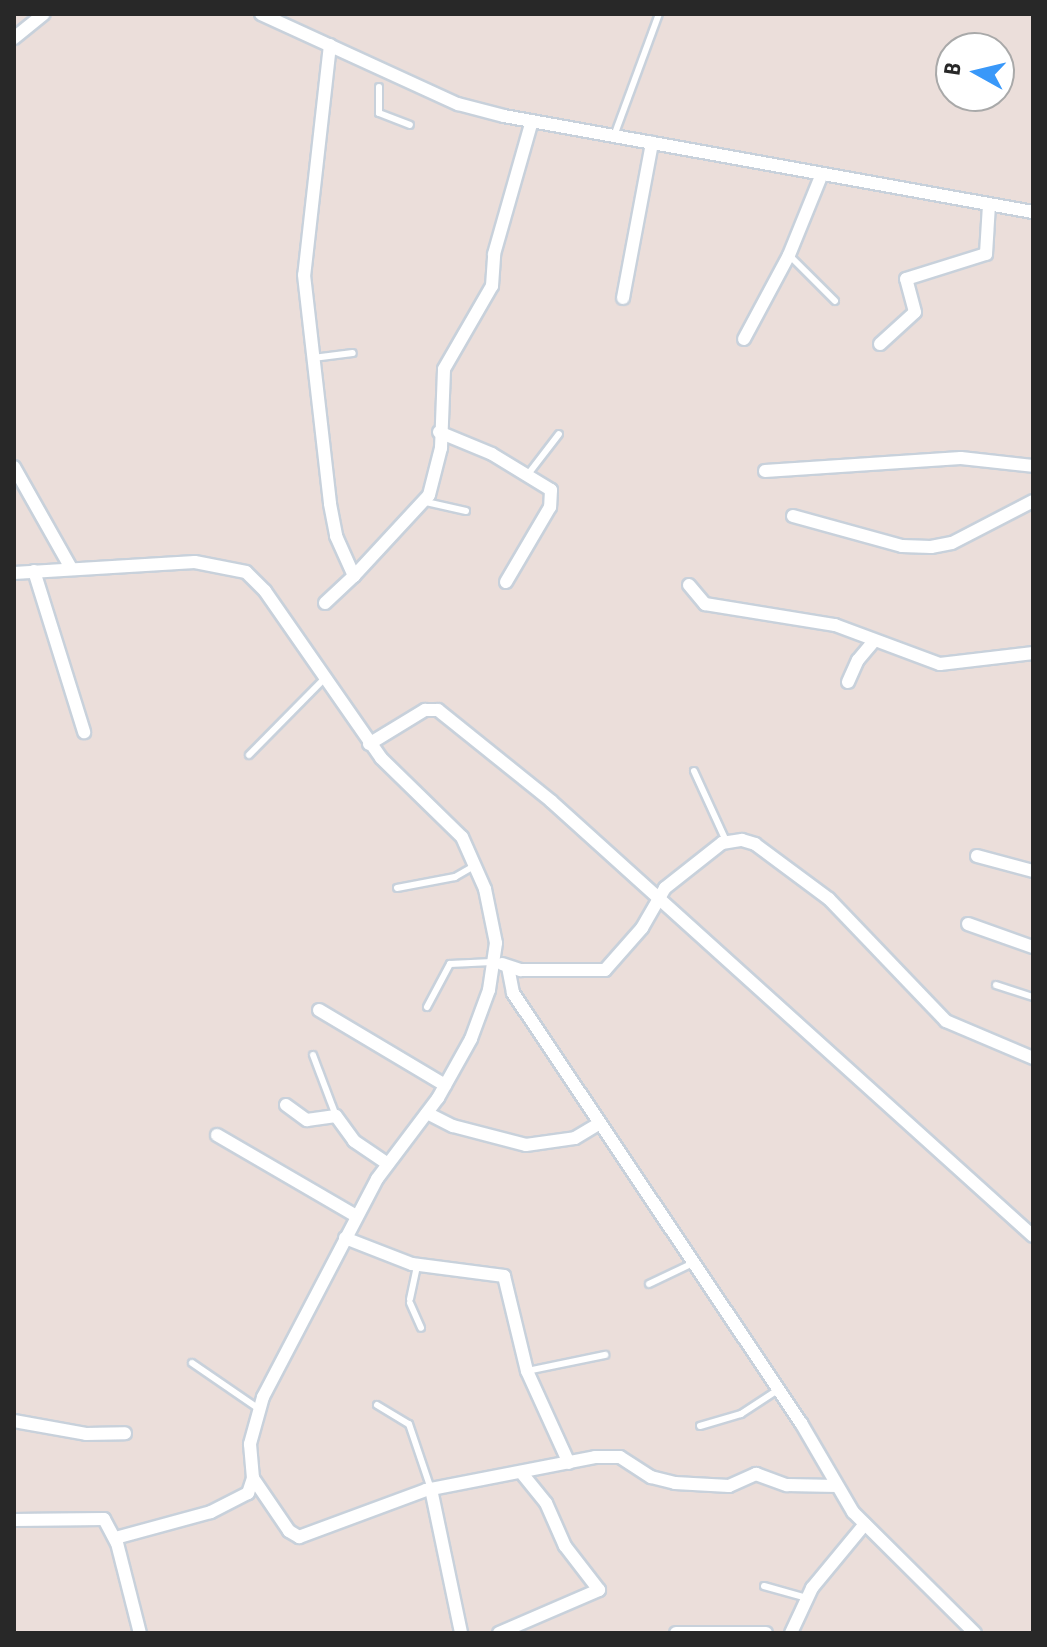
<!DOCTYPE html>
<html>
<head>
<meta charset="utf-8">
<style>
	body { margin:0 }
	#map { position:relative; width:1047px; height:1647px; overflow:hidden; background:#ebdeda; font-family:"Roboto Condensed",sans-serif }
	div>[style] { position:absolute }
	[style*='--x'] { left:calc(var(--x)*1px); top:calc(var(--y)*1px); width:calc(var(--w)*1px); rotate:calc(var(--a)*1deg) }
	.roads { filter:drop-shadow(2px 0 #c8d1db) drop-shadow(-2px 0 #c8d1db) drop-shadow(0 2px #c8d1db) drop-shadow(0 -2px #c8d1db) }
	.service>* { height:6px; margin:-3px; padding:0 3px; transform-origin:3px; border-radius:3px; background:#fff }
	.minor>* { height:12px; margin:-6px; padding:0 6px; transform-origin:6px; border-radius:6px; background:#fff }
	span { translate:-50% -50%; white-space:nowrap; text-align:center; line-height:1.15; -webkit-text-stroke:6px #fff; paint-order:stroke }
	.frame { position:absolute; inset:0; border:16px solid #282828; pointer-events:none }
	.north { position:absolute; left:935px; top:32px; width:80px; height:80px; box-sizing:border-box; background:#fff; border:2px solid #a9a9a9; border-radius:50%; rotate:278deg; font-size:22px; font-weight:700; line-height:32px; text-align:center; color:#282828 }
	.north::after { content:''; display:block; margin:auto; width:28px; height:36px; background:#3998f9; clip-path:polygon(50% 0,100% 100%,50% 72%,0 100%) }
</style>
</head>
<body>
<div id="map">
	<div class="roads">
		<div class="service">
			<div style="--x:379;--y:87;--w:26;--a:90"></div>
			<div style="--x:379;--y:113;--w:33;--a:21"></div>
			<div style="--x:614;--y:136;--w:130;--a:-69.8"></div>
			<div style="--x:789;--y:255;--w:65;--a:45"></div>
			<div style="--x:313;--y:358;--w:40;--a:-7.1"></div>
			<div style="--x:529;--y:473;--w:49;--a:-52.4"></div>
			<div style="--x:426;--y:502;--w:41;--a:12.7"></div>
			<div style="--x:249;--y:755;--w:105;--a:-45.4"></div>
			<div style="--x:694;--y:771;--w:77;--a:65.4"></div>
			<div style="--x:397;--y:888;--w:59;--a:-10.7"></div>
			<div style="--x:455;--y:877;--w:24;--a:-30"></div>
			<div style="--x:996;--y:985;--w:39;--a:18"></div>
			<div style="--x:427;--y:1007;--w:49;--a:-61.9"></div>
			<div style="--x:450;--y:964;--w:42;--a:-2.7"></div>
			<div style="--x:313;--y:1055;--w:65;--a:69.3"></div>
			<div style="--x:649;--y:1284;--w:49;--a:-25.5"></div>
			<div style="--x:410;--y:1299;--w:35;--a:-78"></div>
			<div style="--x:410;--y:1303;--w:27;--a:66"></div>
			<div style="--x:192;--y:1363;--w:81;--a:34.5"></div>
			<div style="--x:527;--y:1371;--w:80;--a:-11.6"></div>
			<div style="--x:377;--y:1405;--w:37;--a:31"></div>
			<div style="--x:409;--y:1424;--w:69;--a:71.3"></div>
			<div style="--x:700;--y:1426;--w:43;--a:-16.3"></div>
			<div style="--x:741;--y:1414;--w:42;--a:-33.3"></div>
			<div style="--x:764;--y:1586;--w:45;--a:15.6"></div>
		</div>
		<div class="minor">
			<div style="--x:261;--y:14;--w:217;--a:24.6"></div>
			<div style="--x:458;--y:104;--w:48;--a:14.6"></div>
			<div style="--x:504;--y:116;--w:538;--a:10.29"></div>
			<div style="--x:14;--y:38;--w:38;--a:-39"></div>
			<div style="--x:330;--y:45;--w:231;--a:96.4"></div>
			<div style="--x:304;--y:275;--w:230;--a:83.5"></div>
			<div style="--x:330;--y:504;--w:33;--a:79"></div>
			<div style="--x:336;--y:536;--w:44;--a:65.8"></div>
			<div style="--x:354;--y:576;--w:110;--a:-47.2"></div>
			<div style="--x:429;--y:495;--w:49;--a:-75.7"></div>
			<div style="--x:441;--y:448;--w:79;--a:-87.8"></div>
			<div style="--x:444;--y:369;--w:96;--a:-60"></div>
			<div style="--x:492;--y:286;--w:32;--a:-86"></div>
			<div style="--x:494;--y:254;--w:138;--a:-74.1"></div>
			<div style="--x:623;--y:298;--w:158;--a:-79.4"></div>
			<div style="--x:744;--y:339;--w:95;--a:-61.8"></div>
			<div style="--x:789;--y:255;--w:85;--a:-67.9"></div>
			<div style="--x:880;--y:344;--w:47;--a:-42.4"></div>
			<div style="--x:915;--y:312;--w:34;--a:-105"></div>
			<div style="--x:906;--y:279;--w:84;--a:-17.4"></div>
			<div style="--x:986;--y:254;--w:49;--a:-86.5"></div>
			<div style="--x:439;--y:432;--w:57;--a:22.5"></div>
			<div style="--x:492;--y:454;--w:69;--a:31.4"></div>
			<div style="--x:551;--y:490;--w:17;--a:93"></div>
			<div style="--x:550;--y:507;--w:87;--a:120.4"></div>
			<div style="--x:14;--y:467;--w:116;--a:60.6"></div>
			<div style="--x:765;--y:471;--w:196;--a:-3.8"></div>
			<div style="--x:961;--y:458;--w:72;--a:6.3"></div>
			<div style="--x:793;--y:516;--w:113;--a:15.4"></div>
			<div style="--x:902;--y:546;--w:29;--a:2"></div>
			<div style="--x:931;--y:547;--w:21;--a:-11"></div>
			<div style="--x:952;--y:543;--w:91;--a:-27.4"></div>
			<div style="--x:34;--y:571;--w:169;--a:72.7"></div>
			<div style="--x:14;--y:573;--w:181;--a:-3.5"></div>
			<div style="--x:195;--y:562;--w:52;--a:11.1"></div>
			<div style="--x:246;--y:572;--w:27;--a:45"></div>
			<div style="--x:265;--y:591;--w:203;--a:55.2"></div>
			<div style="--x:381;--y:758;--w:113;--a:44.3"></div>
			<div style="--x:462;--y:837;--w:57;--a:66.1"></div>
			<div style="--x:485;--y:889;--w:55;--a:78.5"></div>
			<div style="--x:496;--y:943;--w:48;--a:98.5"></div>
			<div style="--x:489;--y:990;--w:52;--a:110.2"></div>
			<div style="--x:471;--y:1039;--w:68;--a:119.2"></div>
			<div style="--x:438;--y:1098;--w:101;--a:127"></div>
			<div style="--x:377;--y:1179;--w:246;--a:117.6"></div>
			<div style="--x:263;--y:1397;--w:49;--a:105.5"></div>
			<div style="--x:250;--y:1444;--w:34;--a:85"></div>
			<div style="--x:253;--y:1478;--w:16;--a:108"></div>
			<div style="--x:248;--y:1493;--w:42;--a:152.8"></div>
			<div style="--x:211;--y:1512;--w:99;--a:164.8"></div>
			<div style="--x:689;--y:585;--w:25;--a:50"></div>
			<div style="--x:705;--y:604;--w:132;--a:9.2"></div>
			<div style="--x:835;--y:625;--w:112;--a:20.4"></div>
			<div style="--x:940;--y:664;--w:94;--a:-6.7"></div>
			<div style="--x:325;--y:603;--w:40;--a:-43"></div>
			<div style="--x:848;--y:682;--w:24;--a:-66"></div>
			<div style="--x:858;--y:660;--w:25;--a:-50"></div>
			<div style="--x:369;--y:744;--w:66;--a:-31.3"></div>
			<div style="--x:425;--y:710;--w:13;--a:0"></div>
			<div style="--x:438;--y:710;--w:145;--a:38.8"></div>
			<div style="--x:551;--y:801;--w:649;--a:42.07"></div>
			<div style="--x:977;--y:856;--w:58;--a:15"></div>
			<div style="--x:968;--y:924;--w:69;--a:19.5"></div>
			<div style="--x:502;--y:964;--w:20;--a:18"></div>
			<div style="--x:521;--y:970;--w:84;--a:0"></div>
			<div style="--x:605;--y:970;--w:56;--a:-48.6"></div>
			<div style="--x:642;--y:928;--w:46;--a:-60.1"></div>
			<div style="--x:665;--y:888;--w:73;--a:-38.3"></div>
			<div style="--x:722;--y:843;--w:20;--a:-9"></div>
			<div style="--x:742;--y:840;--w:14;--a:17"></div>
			<div style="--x:755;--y:844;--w:92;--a:36.6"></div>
			<div style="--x:829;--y:899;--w:169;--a:46.2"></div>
			<div style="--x:946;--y:1021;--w:95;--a:23"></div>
			<div style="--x:508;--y:967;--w:26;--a:79"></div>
			<div style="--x:513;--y:993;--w:518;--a:56.19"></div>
			<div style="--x:801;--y:1423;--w:103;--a:59.7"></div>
			<div style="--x:853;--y:1512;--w:172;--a:44.8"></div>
			<div style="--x:319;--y:1010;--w:147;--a:30.8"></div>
			<div style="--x:286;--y:1105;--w:26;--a:36"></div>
			<div style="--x:307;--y:1120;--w:29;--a:-8"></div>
			<div style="--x:336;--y:1116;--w:31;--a:54"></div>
			<div style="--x:354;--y:1141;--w:41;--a:34.1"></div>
			<div style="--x:427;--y:1113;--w:29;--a:27"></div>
			<div style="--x:453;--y:1126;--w:75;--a:14.6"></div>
			<div style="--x:526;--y:1145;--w:49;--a:-8.1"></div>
			<div style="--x:575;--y:1138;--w:29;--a:-31"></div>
			<div style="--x:217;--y:1135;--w:161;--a:30.2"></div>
			<div style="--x:345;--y:1238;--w:72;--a:21.2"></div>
			<div style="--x:412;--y:1264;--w:93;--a:7.4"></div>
			<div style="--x:504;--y:1276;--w:98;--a:76.4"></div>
			<div style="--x:527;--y:1371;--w:101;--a:65.5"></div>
			<div style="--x:14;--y:1421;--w:73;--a:10.2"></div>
			<div style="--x:86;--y:1434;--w:39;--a:-1"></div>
			<div style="--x:253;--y:1478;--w:64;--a:55.8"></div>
			<div style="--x:289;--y:1531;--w:12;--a:31"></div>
			<div style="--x:299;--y:1537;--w:135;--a:-20.3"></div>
			<div style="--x:426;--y:1490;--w:172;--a:-11"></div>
			<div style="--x:595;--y:1457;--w:25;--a:0"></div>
			<div style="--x:620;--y:1457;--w:37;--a:33"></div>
			<div style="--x:651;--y:1477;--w:25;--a:14"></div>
			<div style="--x:675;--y:1483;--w:54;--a:3.2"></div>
			<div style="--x:729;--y:1486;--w:30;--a:-24"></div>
			<div style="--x:756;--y:1474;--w:33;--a:20"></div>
			<div style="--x:787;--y:1485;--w:50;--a:1.1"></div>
			<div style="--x:431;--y:1489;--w:147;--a:78.2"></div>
			<div style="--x:14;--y:1520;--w:90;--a:-0.6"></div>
			<div style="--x:104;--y:1519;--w:27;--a:62"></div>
			<div style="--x:117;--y:1543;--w:93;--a:75.7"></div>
			<div style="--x:499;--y:1633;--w:109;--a:-23.3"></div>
			<div style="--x:599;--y:1590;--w:56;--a:-127.7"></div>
			<div style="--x:565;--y:1546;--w:47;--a:-113.8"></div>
			<div style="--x:546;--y:1503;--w:38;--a:-129"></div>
			<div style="--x:676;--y:1633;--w:90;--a:0"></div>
			<div style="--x:791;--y:1633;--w:50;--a:-65"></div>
			<div style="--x:812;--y:1588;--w:83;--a:-50.4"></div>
		</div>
	</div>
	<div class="frame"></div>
	<div class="north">B</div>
</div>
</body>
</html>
